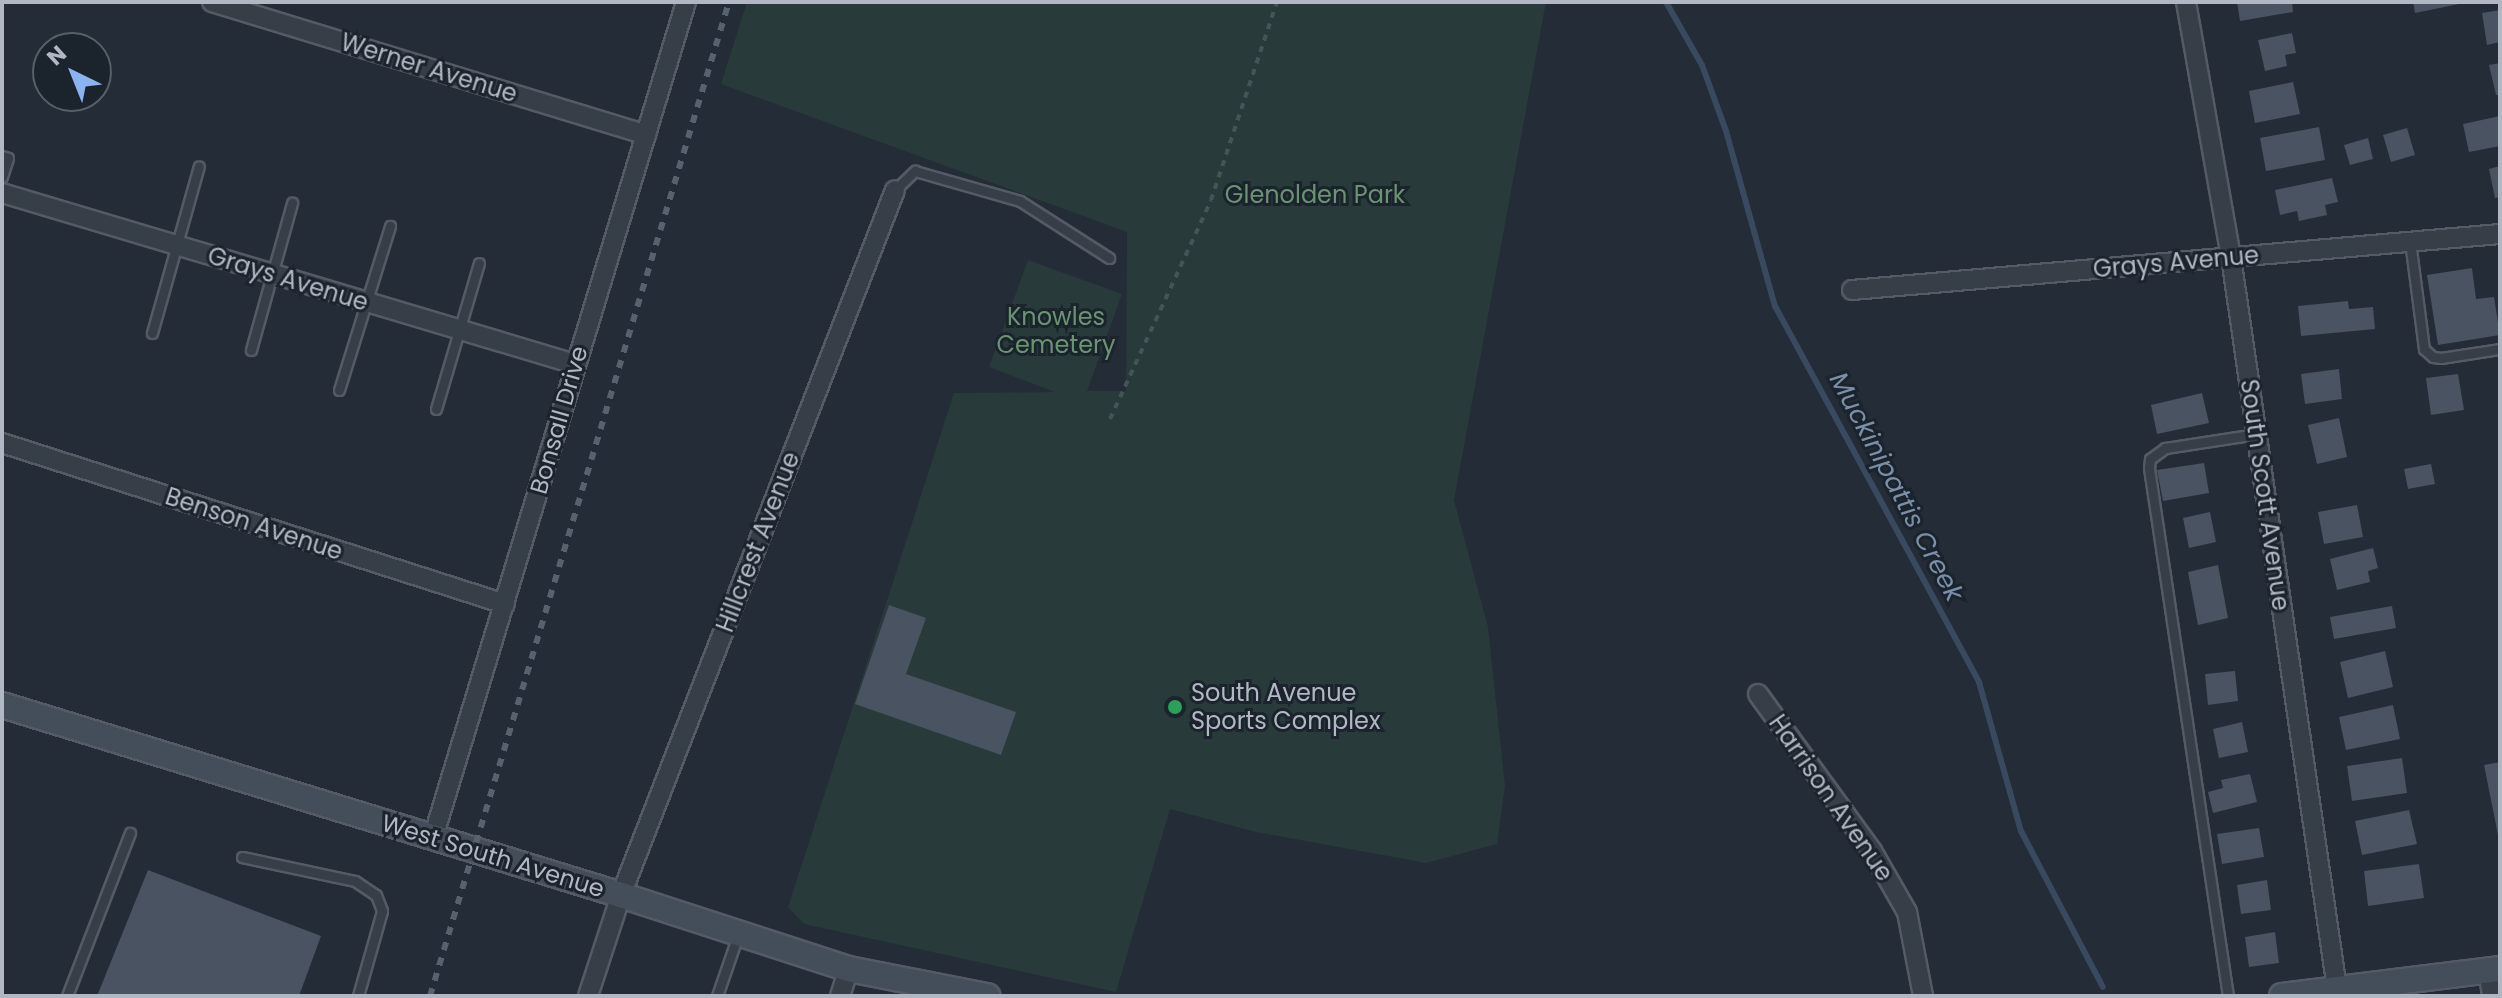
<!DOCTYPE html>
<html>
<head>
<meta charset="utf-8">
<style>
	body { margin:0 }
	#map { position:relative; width:2502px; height:998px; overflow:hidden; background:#232c37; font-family:Poppins,sans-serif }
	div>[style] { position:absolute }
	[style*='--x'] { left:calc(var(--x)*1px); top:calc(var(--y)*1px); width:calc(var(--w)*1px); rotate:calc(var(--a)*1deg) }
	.green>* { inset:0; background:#283a3a }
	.stream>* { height:6px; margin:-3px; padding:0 3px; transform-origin:3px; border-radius:3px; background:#394960 }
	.building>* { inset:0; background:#495361 }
	.path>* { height:4px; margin-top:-2px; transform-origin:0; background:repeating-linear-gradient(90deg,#445558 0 6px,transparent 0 12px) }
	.roads { filter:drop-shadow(2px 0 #545b65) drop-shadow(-2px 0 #545b65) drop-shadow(0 2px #545b65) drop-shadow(0 -2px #545b65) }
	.lane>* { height:9px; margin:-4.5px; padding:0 4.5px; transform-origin:4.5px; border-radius:4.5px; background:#363e48 }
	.street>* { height:18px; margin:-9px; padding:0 9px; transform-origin:9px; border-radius:9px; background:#363e48 }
	.secondary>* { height:24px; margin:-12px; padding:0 12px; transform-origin:12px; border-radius:12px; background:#444d5a }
	.rail>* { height:6px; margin-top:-3px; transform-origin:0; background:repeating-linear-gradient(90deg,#58626e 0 8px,transparent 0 16px) }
	.dots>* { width:22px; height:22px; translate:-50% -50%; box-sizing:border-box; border:4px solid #1b232c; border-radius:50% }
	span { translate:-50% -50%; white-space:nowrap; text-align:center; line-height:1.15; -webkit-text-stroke:6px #1b232c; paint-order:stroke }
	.street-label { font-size:24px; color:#b1b8c4 }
	.park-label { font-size:24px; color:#6a9373 }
	.poi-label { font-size:24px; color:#b1b8c4 }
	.left { translate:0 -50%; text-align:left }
	.water-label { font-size:26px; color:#7b8faa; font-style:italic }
	.frame { position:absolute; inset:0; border:4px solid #b1b8c4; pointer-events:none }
	.north { position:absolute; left:32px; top:32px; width:80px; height:80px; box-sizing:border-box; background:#1b232c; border:2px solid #575f69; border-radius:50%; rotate:317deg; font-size:22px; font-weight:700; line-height:32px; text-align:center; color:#b1b8c4 }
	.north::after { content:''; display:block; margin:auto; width:28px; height:36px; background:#8bb3ef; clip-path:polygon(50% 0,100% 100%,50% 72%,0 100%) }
</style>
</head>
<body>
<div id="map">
	<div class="green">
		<div style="clip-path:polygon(747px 2px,1546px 2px,1454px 500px,1488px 627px,1505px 786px,1497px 844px,1426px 863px,1256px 832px,1170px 809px,1116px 992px,804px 924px,788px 907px,954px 393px,1055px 392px,989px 367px,1028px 260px,1122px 294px,1087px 391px,1126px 391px,1127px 232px,721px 84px)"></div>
	</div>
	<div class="stream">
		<div style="--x:1666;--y:2;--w:73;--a:60.3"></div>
		<div style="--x:1702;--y:65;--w:70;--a:70"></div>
		<div style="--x:1726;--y:131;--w:182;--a:74.4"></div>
		<div style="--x:1775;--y:306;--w:428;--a:61.5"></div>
		<div style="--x:1979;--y:682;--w:155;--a:74.3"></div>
		<div style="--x:2021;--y:831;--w:176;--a:62.3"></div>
	</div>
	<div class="building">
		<div style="clip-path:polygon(2237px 2px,2292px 2px,2293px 12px,2240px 21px)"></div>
		<div style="clip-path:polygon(2413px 2px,2464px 2px,2464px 3px,2415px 13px)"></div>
		<div style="clip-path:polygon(2500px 10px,2500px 42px,2487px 45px,2482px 13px)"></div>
		<div style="clip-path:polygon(2292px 33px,2296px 53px,2285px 55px,2287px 66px,2265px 71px,2258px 40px)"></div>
		<div style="clip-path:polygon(2500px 63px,2500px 95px,2496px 95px,2489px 65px)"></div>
		<div style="clip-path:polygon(2293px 82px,2300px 114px,2255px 123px,2249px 91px)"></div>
		<div style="clip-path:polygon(2500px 116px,2500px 146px,2469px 152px,2463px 124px)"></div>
		<div style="clip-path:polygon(2319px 127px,2325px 160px,2266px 171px,2260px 138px)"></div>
		<div style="clip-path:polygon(2407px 128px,2415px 155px,2391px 162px,2383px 135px)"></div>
		<div style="clip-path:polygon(2368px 138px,2373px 159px,2350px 165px,2344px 145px)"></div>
		<div style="clip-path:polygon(2500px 166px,2500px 197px,2495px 198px,2489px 169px)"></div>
		<div style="clip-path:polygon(2332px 178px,2338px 202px,2325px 205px,2327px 215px,2299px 221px,2297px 211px,2280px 215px,2275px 190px)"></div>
		<div style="clip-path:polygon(2472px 268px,2476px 299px,2494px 297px,2500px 335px,2438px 345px,2427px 275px)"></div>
		<div style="clip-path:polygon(2348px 301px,2349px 309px,2373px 307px,2375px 329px,2301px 336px,2298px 306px)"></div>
		<div style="clip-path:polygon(2339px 369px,2342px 399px,2305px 404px,2301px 374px)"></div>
		<div style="clip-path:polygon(2458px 374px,2464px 410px,2431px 415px,2426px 378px)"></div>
		<div style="clip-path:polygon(2202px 393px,2209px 423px,2157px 434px,2151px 405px)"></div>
		<div style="clip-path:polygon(2339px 418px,2347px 457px,2317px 464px,2308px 425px)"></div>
		<div style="clip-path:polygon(2204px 463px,2209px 493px,2163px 501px,2157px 470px)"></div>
		<div style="clip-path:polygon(2431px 464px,2435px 484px,2408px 489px,2404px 469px)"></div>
		<div style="clip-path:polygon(2357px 505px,2363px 537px,2324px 544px,2318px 512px)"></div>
		<div style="clip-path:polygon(2210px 512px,2216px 542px,2189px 548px,2183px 518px)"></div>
		<div style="clip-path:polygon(2373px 548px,2378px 568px,2368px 571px,2370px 582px,2337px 590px,2330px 559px)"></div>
		<div style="clip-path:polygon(2218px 565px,2228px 618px,2198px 625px,2188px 572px)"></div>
		<div style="clip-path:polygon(889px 605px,926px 618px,906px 674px,1016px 712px,1001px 755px,855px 704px)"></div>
		<div style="clip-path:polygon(2392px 606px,2396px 628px,2334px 639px,2330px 617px)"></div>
		<div style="clip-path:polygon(2385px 651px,2393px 687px,2348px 698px,2340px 662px)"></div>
		<div style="clip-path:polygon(2235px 671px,2238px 701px,2208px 705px,2205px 674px)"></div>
		<div style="clip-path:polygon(2393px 705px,2400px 739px,2346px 750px,2339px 717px)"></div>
		<div style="clip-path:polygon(2242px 722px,2248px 752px,2219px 758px,2213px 729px)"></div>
		<div style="clip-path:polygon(2402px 758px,2407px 793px,2352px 801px,2347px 766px)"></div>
		<div style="clip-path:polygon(2500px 762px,2500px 840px,2499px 840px,2484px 765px)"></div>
		<div style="clip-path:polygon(2250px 774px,2257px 802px,2213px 813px,2208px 792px,2223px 788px,2221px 780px)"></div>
		<div style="clip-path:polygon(2409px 810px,2417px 844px,2362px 855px,2355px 821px)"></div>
		<div style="clip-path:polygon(2259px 828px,2264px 857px,2222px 864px,2217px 834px)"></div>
		<div style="clip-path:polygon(2419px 864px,2424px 898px,2368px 906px,2364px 871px)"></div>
		<div style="clip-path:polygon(148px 870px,321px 936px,299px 996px,97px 996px)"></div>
		<div style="clip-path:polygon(2267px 880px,2271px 910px,2241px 914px,2237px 885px)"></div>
		<div style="clip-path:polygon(2275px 932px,2279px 963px,2249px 967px,2245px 937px)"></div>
	</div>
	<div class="path">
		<div style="--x:1110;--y:419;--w:241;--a:-65.2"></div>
		<div style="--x:1211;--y:200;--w:209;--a:-71.6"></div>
	</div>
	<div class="roads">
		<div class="lane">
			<div style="--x:2;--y:156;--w:6;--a:18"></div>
			<div style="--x:8;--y:158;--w:20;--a:108"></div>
			<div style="--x:895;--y:190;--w:28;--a:-44"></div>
			<div style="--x:915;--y:171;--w:109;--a:15.9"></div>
			<div style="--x:1020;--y:201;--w:106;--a:32.6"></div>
			<div style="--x:2410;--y:241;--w:109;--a:82.6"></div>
			<div style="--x:2424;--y:349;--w:12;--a:42"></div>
			<div style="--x:2433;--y:357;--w:8;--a:7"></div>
			<div style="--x:2441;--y:358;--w:60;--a:-8.7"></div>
			<div style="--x:152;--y:333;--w:173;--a:-74.3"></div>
			<div style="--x:251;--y:350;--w:153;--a:-74.4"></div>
			<div style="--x:339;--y:390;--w:172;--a:-72.7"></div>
			<div style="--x:436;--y:409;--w:152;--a:-73.6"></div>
			<div style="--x:242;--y:857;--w:116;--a:12"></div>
			<div style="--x:355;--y:881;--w:25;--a:34"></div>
			<div style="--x:376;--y:895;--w:17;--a:69"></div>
			<div style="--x:382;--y:911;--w:88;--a:105.8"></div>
			<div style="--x:67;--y:996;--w:175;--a:-68.9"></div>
			<div style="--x:717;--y:996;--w:65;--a:-71"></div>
			<div style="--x:2228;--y:996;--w:534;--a:-98.51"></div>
			<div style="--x:2149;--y:468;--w:9;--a:-84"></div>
			<div style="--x:2150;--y:459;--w:19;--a:-36"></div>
			<div style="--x:2165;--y:448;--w:93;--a:-8.7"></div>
		</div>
		<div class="street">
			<div style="--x:212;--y:2;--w:454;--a:17"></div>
			<div style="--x:2186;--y:2;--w:259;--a:80"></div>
			<div style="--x:2231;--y:257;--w:740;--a:81.76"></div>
			<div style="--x:2;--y:193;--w:598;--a:16.62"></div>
			<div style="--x:1852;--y:290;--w:650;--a:-4.94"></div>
			<div style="--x:2;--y:443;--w:528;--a:17.75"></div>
			<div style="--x:1758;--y:694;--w:194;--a:54"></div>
			<div style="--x:1872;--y:851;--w:70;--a:60.2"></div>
			<div style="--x:1907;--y:912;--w:86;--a:79.2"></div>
			<div style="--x:433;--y:838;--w:873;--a:-73.16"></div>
			<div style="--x:2488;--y:970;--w:26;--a:81"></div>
			<div style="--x:588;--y:996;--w:106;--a:-71.9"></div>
			<div style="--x:621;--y:895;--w:756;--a:-68.76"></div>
			<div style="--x:840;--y:996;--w:28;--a:-72"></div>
		</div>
		<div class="secondary">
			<div style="--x:2;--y:705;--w:648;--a:17.06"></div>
			<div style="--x:621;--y:895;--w:240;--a:18"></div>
			<div style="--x:849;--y:969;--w:141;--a:11.1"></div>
			<div style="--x:2282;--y:996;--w:220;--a:-7.1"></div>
		</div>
	</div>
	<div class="rail">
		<div style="--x:430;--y:996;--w:1038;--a:-73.26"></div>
	</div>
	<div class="dots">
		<div style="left:1175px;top:707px;background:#2e9e5b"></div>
	</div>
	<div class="street-label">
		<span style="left:429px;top:68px;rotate:17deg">Werner Avenue</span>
		<span style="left:2176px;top:262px;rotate:-5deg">Grays Avenue</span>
		<span style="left:288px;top:279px;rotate:17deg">Grays Avenue</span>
		<span style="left:559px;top:420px;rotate:-74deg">Bonsall Drive</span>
		<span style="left:2265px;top:495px;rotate:82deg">South Scott Avenue</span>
		<span style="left:254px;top:524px;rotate:18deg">Benson Avenue</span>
		<span style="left:758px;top:542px;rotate:-69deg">Hillcrest Avenue</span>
		<span style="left:1831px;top:798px;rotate:55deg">Harrison Avenue</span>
		<span style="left:493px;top:856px;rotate:17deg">West South Avenue</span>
	</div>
	<div class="park-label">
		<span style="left:1315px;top:195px">Glenolden Park</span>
		<span style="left:1056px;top:331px">Knowles<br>Cemetery</span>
	</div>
	<div class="poi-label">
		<span class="left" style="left:1191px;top:707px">South Avenue<br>Sports Complex</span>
	</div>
	<div class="water-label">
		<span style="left:1896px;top:487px;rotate:62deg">Muckinipattis Creek</span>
	</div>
	<div class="frame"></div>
	<div class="north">N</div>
</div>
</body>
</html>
